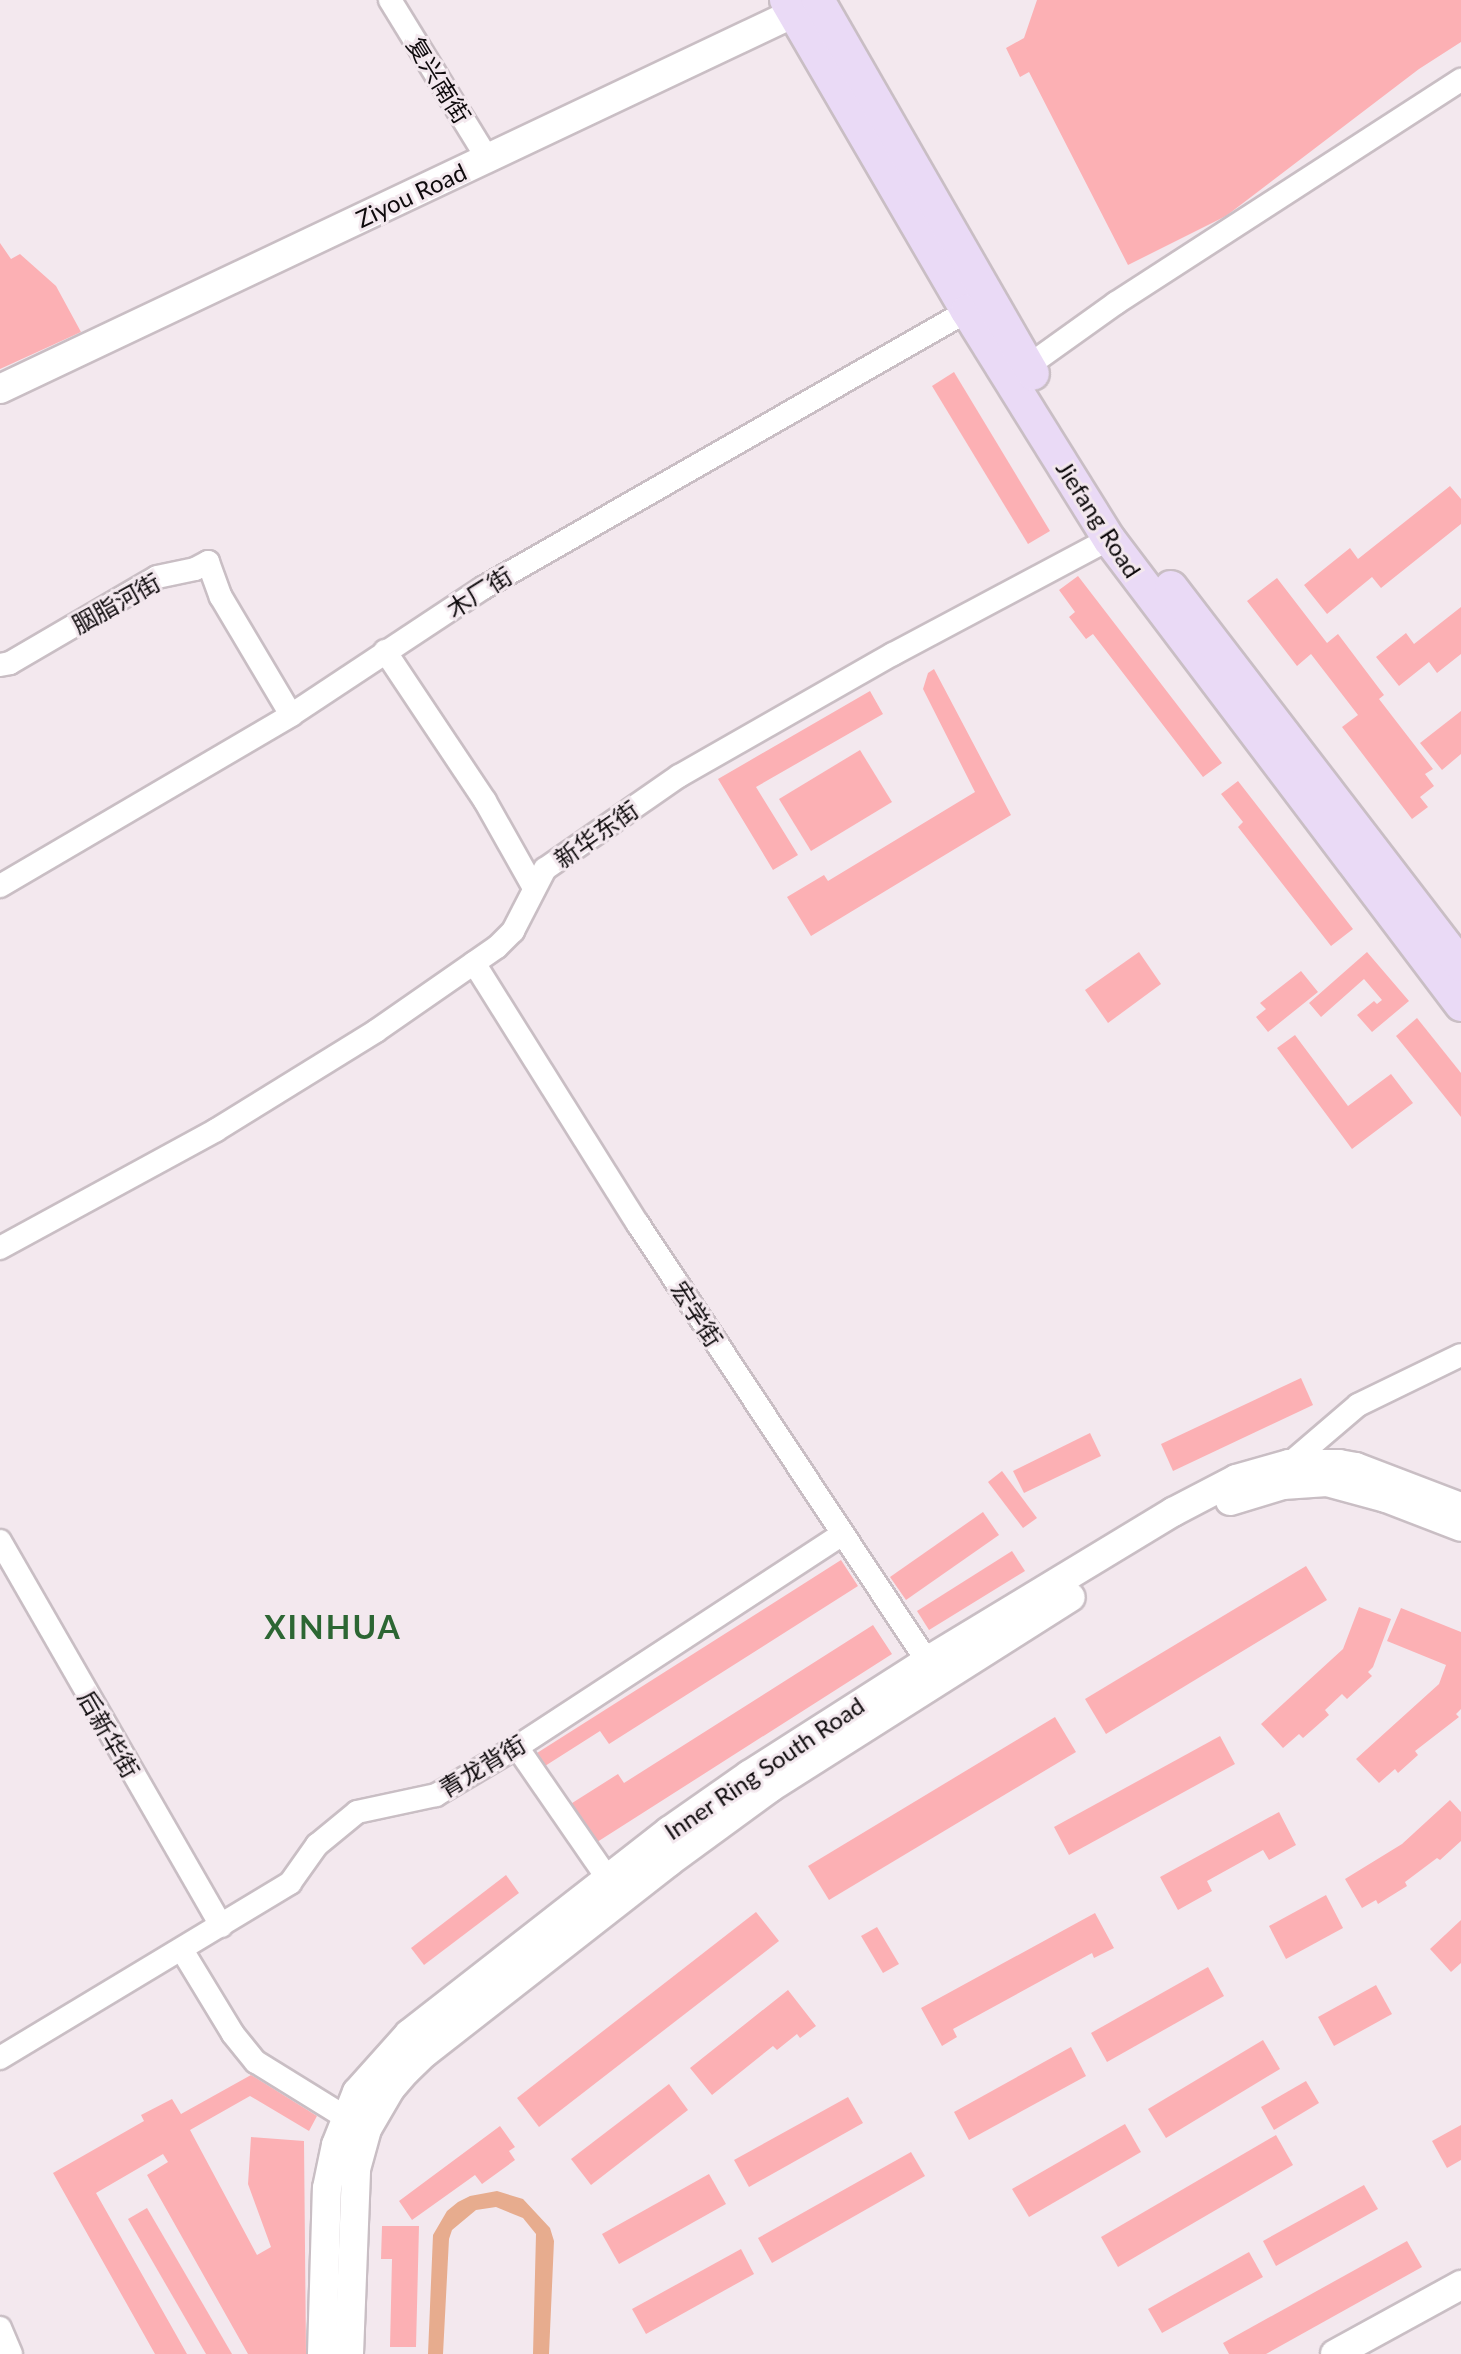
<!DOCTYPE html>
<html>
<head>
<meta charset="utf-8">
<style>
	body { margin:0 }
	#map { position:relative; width:1461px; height:2354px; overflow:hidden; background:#f3e8ee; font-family:Lato,"Noto Sans SC",sans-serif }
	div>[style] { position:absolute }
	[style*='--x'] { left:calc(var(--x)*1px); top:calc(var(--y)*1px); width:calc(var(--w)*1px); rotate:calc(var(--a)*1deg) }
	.green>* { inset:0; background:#e7ac8e }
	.building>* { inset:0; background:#fcb0b4 }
	.roads { filter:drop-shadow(2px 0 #c9bec4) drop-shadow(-2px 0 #c9bec4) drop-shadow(0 2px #c9bec4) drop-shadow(0 -2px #c9bec4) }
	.minor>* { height:22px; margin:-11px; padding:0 11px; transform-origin:11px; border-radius:11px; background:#fff }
	.tertiary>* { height:28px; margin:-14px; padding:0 14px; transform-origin:14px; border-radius:14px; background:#fff }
	.secondary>* { height:32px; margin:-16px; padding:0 16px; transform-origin:16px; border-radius:16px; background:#eadaf6 }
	span { translate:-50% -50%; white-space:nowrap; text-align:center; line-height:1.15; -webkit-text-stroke:6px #f3e8ee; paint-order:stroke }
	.street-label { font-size:24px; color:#0e0a0c }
	.district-label { font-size:32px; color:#2c6633; font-weight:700; letter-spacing:2px }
</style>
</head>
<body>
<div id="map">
	<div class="green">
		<div style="clip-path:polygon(497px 2191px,523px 2199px,550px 2228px,554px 2241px,549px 2354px,533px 2354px,536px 2234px,523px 2218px,496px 2207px,476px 2210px,452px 2230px,449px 2239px,443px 2354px,428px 2354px,433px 2235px,447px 2211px,458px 2202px,470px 2196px)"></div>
	</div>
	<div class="building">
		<div style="clip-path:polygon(1037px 0,1461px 0,1461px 42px,1419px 69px,1226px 216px,1128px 265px,1029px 72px,1020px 77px,1006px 48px,1024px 38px)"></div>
		<div style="clip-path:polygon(0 243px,11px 259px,20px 254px,56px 286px,81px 332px,0 369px)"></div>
		<div style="clip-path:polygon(954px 372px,1050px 531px,1028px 544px,932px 386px)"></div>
		<div style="clip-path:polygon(1450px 486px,1461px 499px,1461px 524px,1381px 588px,1372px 577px,1327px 614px,1304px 585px,1350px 548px,1358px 559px)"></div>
		<div style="clip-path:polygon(1078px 576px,1222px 763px,1203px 777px,1093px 634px,1086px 639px,1069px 617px,1075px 612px,1059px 590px)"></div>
		<div style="clip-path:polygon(1277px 578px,1327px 643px,1338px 634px,1384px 695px,1379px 699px,1433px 769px,1425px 774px,1434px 786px,1420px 797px,1428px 807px,1412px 819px,1342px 727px,1358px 715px,1311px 654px,1297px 666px,1247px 601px)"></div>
		<div style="clip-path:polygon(1461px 607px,1461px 654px,1437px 673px,1429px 662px,1399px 686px,1376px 657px,1406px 633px,1414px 644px)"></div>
		<div style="clip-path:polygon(934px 669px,1011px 815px,811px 936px,787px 897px,824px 875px,828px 881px,975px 792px,923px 689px,928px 673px)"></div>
		<div style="clip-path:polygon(870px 691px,883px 714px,756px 787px,798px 855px,773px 870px,718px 779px)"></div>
		<div style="clip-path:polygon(1461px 711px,1461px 754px,1442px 770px,1420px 743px)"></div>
		<div style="clip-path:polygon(860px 750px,892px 802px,811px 851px,779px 799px)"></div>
		<div style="clip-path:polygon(1238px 781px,1353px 929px,1331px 946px,1238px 827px,1243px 822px,1221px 794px)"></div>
		<div style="clip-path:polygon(1139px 952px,1161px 984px,1108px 1023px,1085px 990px)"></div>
		<div style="clip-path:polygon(1367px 952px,1409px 1001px,1372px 1032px,1357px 1015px,1374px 1001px,1377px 1004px,1382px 1000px,1364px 979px,1321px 1017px,1309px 1003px)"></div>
		<div style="clip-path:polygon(1301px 971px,1318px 992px,1268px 1032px,1256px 1017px,1266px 1009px,1260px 1003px)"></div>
		<div style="clip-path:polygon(1417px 1018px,1461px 1073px,1461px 1117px,1396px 1036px)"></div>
		<div style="clip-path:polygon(1295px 1035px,1348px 1106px,1391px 1074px,1413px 1103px,1352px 1149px,1277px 1048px)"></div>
		<div style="clip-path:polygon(1301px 1378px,1313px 1405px,1173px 1471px,1161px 1444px)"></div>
		<div style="clip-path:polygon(1090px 1433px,1101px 1456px,1024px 1493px,1013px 1471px)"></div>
		<div style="clip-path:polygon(1002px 1471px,1037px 1518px,1023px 1528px,988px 1482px)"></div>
		<div style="clip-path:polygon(983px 1512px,999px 1535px,906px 1600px,890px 1577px)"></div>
		<div style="clip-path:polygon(1012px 1551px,1025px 1571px,929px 1630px,917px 1611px)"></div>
		<div style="clip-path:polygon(841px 1560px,858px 1586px,609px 1744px,600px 1731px,545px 1766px,537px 1753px)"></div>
		<div style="clip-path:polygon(1306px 1566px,1327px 1600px,1106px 1734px,1085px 1699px)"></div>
		<div style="clip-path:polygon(1359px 1607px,1391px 1619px,1373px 1667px,1368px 1672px,1372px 1676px,1347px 1699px,1342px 1694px,1325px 1710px,1329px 1715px,1303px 1738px,1299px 1734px,1283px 1748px,1261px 1724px,1343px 1649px)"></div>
		<div style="clip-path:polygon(1401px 1608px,1461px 1632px,1461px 1709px,1456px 1714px,1459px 1717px,1415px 1751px,1418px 1755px,1398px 1773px,1395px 1769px,1379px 1783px,1356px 1759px,1439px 1684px,1446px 1665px,1387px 1641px)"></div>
		<div style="clip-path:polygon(873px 1625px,892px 1654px,594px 1844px,569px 1805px,618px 1774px,624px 1783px)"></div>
		<div style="clip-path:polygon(1055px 1717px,1076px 1752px,829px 1900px,808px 1866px)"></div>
		<div style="clip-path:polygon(1220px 1736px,1235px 1764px,1069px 1855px,1054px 1827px)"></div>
		<div style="clip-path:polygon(1450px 1800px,1461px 1812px,1461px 1841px,1440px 1860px,1437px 1858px,1405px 1882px,1407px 1886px,1378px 1904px,1376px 1900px,1362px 1908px,1345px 1879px,1402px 1844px)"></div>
		<div style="clip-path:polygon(1279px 1812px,1296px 1845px,1269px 1860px,1263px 1850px,1207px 1881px,1212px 1891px,1178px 1910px,1160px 1877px)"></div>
		<div style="clip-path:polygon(506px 1875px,519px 1893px,424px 1965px,411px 1948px)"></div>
		<div style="clip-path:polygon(1326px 1895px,1343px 1928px,1286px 1959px,1269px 1926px)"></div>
		<div style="clip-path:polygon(756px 1912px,779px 1941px,539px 2127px,517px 2098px)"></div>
		<div style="clip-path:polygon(1095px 1913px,1114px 1948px,1094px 1958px,1092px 1953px,953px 2029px,957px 2037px,942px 2046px,921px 2008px)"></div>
		<div style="clip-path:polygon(1461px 1920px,1461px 1963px,1451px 1972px,1430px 1949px)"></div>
		<div style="clip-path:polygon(877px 1927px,899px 1964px,883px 1973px,861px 1936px)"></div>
		<div style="clip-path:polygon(1208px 1967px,1224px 1996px,1107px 2062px,1091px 2033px)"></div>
		<div style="clip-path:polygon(1376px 1985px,1392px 2014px,1334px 2046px,1318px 2017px)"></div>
		<div style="clip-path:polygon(788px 1990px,816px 2026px,800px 2038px,797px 2034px,777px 2050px,773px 2046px,712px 2095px,690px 2068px)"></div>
		<div style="clip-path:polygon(1263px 2040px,1280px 2069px,1166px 2138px,1148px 2109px)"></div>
		<div style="clip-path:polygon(1071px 2047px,1086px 2076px,969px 2140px,954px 2112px)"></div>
		<div style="clip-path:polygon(251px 2075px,317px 2116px,309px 2131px,250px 2096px,190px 2130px,257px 2255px,271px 2247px,248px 2184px,251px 2137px,304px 2141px,306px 2354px,248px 2354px,147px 2175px,168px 2162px,163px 2154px,96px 2193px,187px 2354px,155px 2354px,53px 2173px,144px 2121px,141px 2115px,172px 2099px,181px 2114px)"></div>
		<div style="clip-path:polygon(1306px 2081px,1319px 2103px,1274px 2130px,1261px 2107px)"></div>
		<div style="clip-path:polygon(669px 2084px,688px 2110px,591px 2185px,571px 2159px)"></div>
		<div style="clip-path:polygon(848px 2097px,863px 2123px,749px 2187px,734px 2160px)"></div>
		<div style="clip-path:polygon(1125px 2124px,1141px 2152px,1029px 2217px,1012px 2189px)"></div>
		<div style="clip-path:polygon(1461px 2125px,1461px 2160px,1447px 2168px,1432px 2141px)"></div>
		<div style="clip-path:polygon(500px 2126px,515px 2147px,509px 2151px,515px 2160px,482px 2184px,475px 2175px,412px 2220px,399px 2201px)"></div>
		<div style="clip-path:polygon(1276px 2135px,1293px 2165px,1118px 2267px,1101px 2237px)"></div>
		<div style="clip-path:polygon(911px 2152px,925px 2176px,772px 2263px,758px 2238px)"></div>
		<div style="clip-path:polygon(709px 2174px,726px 2204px,619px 2264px,602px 2234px)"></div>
		<div style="clip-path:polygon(1364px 2185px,1378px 2209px,1276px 2266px,1263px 2241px)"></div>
		<div style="clip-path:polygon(147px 2208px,232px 2354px,206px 2354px,128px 2219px)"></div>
		<div style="clip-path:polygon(382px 2226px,419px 2226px,416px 2347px,390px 2347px,392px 2259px,381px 2259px)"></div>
		<div style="clip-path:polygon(1407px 2241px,1422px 2267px,1266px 2354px,1229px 2354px,1223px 2343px)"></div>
		<div style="clip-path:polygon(741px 2249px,754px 2274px,646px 2334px,632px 2309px)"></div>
		<div style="clip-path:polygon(1249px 2252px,1263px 2277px,1162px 2333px,1148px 2309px)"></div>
	</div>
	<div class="roads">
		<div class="minor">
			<div style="--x:390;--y:0;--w:187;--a:58.4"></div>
			<div style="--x:1028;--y:366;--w:108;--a:-35.6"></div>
			<div style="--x:1116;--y:303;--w:411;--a:-32.9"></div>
			<div style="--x:385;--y:651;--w:180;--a:56.3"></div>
			<div style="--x:485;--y:801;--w:100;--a:60.6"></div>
			<div style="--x:0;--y:665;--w:10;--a:-11"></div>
			<div style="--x:10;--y:663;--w:170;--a:-30.3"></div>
			<div style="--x:157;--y:577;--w:39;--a:-12"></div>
			<div style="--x:195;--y:569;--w:15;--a:-28"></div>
			<div style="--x:208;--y:562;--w:37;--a:70"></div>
			<div style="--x:221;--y:597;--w:137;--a:59.3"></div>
			<div style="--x:0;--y:886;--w:338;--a:-30.4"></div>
			<div style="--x:291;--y:715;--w:230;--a:-33.5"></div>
			<div style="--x:483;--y:588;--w:558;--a:-29.78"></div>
			<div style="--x:474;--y:963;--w:308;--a:57.9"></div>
			<div style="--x:638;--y:1224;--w:524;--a:56.52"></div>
			<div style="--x:0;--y:1248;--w:246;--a:-28.6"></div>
			<div style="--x:216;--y:1130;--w:188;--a:-31.7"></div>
			<div style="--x:376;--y:1031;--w:147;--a:-34.8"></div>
			<div style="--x:497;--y:947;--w:23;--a:-45"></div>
			<div style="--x:513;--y:931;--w:70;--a:-62.7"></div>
			<div style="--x:545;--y:869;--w:163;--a:-34.8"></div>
			<div style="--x:679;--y:776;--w:246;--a:-29.7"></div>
			<div style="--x:893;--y:654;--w:245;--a:-28"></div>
			<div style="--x:1289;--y:1464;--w:91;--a:-40.5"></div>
			<div style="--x:1358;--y:1405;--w:114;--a:-25.9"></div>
			<div style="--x:0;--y:1541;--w:444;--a:60.1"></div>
			<div style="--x:517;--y:1747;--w:160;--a:55.4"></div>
			<div style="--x:182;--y:1950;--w:98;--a:58.7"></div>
			<div style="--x:233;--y:2034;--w:36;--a:51"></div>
			<div style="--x:256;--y:2062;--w:120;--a:31.7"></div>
			<div style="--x:0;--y:2058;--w:339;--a:-31.1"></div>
			<div style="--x:290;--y:1883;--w:47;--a:-54.6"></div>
			<div style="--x:317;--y:1845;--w:52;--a:-39.5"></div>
			<div style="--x:357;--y:1812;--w:81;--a:-12.1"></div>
			<div style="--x:436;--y:1795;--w:94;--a:-30.7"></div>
			<div style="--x:517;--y:1747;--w:389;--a:-33.2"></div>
			<div style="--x:0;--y:2328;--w:28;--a:67"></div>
		</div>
		<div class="tertiary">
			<div style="--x:0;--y:389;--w:900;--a:-25.34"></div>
			<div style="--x:1230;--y:1501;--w:55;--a:-16.8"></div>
			<div style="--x:1283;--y:1485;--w:44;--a:-3.9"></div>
			<div style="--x:1327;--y:1482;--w:61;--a:15.2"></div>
			<div style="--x:1386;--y:1498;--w:80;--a:21.1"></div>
			<div style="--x:322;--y:2354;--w:166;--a:-88.3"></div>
			<div style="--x:327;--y:2188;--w:44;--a:-78.2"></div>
			<div style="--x:336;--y:2145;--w:57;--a:-68.4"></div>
			<div style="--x:357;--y:2092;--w:78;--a:-48.1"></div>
			<div style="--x:409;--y:2034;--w:330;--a:-38"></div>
			<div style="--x:669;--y:1831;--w:98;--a:-35"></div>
			<div style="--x:749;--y:1775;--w:211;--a:-32.6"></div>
			<div style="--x:927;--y:1661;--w:288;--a:-31.2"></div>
			<div style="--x:1173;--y:1512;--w:71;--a:-27.6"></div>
			<div style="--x:1236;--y:1479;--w:55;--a:-15.8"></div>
			<div style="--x:1289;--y:1464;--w:50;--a:0"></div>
			<div style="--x:1339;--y:1464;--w:17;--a:10"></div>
			<div style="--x:1356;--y:1467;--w:112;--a:20.9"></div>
			<div style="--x:349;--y:2354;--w:185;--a:-87.8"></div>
			<div style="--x:356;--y:2169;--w:41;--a:-74.6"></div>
			<div style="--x:367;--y:2129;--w:48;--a:-59.7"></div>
			<div style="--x:391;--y:2088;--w:23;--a:-49"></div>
			<div style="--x:406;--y:2071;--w:28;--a:-44"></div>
			<div style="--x:426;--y:2052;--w:308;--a:-38"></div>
			<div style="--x:669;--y:1862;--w:125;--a:-36.2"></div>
			<div style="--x:770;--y:1788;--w:356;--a:-32.4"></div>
			<div style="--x:1335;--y:2354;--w:144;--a:-28.7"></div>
		</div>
		<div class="secondary">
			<div style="--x:786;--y:0;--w:360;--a:59.8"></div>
			<div style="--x:967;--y:311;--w:269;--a:58.1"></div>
			<div style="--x:1109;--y:539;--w:584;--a:52.93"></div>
			<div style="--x:818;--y:0;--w:431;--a:60.1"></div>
			<div style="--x:1171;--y:587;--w:476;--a:52.5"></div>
		</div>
	</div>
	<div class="street-label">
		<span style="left:439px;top:80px;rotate:58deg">复兴南街</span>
		<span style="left:411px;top:195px;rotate:-25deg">Ziyou Road</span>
		<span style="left:1099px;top:519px;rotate:57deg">Jiefang Road</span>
		<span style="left:479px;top:592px;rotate:-32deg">木厂街</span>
		<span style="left:116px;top:603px;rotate:-29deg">胭脂河街</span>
		<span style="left:596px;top:834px;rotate:-35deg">新华东街</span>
		<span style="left:697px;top:1314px;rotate:57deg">宏学街</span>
		<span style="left:109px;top:1734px;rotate:60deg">后新华街</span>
		<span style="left:482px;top:1766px;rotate:-31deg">青龙背街</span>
		<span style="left:764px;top:1768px;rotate:-34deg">Inner Ring South Road</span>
	</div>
	<div class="district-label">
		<span style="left:333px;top:1627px">XINHUA</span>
	</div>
</div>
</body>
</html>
